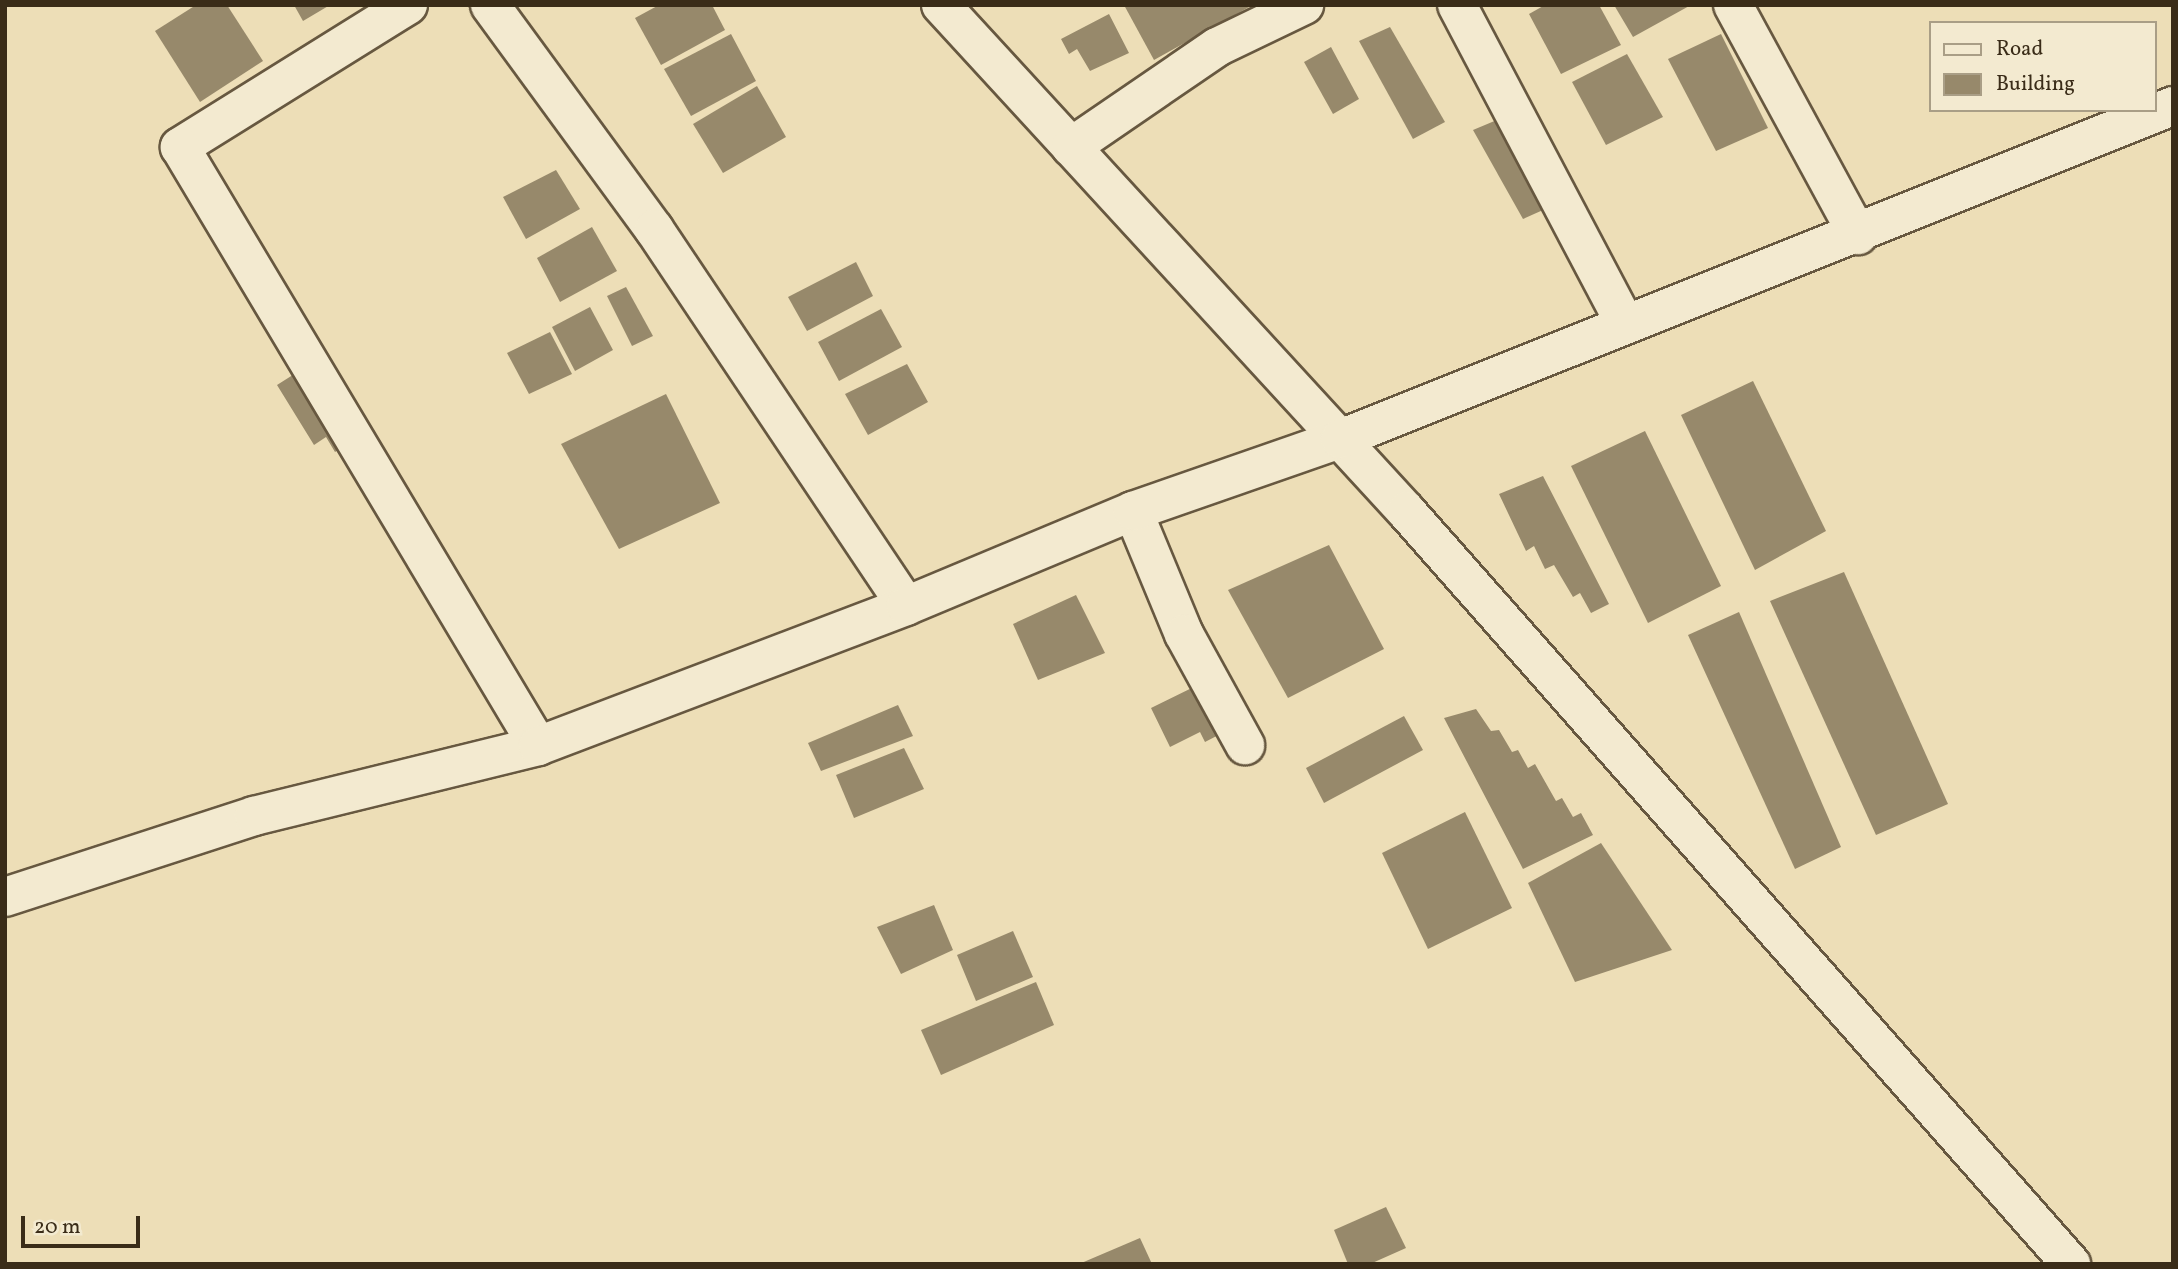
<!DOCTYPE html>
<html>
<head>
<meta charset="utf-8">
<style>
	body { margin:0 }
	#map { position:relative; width:2178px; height:1269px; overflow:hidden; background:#eddeb7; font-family:Vollkorn,serif }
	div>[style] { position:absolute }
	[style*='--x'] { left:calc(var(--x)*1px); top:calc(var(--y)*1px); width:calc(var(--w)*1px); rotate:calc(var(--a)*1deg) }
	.building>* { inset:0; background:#97896b }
	.roads { filter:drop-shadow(2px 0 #675840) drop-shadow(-2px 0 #675840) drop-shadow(0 2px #675840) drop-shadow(0 -2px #675840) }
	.minor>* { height:38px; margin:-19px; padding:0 19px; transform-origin:19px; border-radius:19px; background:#f3ead0 }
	span { translate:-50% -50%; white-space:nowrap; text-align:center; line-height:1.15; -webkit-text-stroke:7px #f3ead0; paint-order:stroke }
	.frame { position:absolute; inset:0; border:7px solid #3a2c18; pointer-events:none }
	.legend { position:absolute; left:1929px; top:21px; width:228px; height:91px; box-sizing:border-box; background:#f3ead0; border:2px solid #a99e86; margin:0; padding:9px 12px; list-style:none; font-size:21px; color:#3a2c18 }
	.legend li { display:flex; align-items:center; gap:14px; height:35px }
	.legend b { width:35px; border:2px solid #a99e86 }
	.scale { position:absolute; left:21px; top:1216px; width:119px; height:32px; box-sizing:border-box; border:4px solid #3a2c18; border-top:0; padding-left:9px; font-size:21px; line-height:24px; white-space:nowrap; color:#3a2c18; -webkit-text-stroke:5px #f3ead0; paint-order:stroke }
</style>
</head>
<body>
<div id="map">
	<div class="building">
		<div style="clip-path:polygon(196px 5px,227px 5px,263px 61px,200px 102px,155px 31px)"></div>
		<div style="clip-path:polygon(294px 5px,330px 5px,303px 21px)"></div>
		<div style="clip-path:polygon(659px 5px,712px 5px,725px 30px,661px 65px,635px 18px)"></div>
		<div style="clip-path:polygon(1124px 5px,1248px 5px,1249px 7px,1154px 60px)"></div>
		<div style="clip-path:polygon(1545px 5px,1599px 5px,1621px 45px,1561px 74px,1529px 14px)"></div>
		<div style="clip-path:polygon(1614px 5px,1691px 5px,1633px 37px)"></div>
		<div style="clip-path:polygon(1109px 14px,1129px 53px,1090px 71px,1077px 49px,1069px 54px,1061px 39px)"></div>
		<div style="clip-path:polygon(1390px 27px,1445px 122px,1413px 139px,1359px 41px)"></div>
		<div style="clip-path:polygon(731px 34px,756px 81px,691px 116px,664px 69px)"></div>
		<div style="clip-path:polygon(1721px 34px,1768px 128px,1716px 151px,1668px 59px)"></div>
		<div style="clip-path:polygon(1331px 47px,1359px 99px,1333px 114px,1304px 62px)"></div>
		<div style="clip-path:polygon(1627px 54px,1663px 117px,1606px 145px,1572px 82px)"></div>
		<div style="clip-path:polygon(757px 86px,786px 137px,723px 173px,693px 124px)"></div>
		<div style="clip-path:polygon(1504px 117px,1552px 206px,1523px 219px,1473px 130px)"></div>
		<div style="clip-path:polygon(556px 170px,580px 209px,526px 239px,503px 197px)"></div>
		<div style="clip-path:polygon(592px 227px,617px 271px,560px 302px,537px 258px)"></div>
		<div style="clip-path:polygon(856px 262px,873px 296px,807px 331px,788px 297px)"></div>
		<div style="clip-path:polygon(626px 287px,653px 336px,632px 346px,607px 296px)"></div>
		<div style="clip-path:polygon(590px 307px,613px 350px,575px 371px,552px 327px)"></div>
		<div style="clip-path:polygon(881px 309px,902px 347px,839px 381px,818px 342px)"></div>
		<div style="clip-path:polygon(550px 332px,572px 374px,529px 394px,507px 353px)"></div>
		<div style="clip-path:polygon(907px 364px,928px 402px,868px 435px,845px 394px)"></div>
		<div style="clip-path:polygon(307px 366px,352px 441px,335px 452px,326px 437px,314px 445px,277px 385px)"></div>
		<div style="clip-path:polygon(1753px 381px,1826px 531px,1755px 570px,1681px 415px)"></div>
		<div style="clip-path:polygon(666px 394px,720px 503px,619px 549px,561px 444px)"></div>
		<div style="clip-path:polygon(1645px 431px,1721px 586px,1648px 623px,1571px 466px)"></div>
		<div style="clip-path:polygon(1543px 476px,1609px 604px,1591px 613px,1580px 593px,1573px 597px,1554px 565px,1545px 569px,1534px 546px,1526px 551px,1499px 494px)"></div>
		<div style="clip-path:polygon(1329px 545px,1384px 649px,1288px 698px,1228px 590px)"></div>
		<div style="clip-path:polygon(1844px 572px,1948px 804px,1876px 835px,1770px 601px)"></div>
		<div style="clip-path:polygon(1076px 595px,1105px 653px,1038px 680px,1013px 624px)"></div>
		<div style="clip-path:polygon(1739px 612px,1841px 847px,1795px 869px,1688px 635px)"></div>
		<div style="clip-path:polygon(1206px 681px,1230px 729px,1205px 742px,1200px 732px,1170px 747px,1151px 708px)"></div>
		<div style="clip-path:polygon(898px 705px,913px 736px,821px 771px,808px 743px)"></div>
		<div style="clip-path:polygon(1476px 709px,1491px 731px,1499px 730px,1512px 752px,1518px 750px,1528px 768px,1535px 764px,1556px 801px,1562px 798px,1573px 817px,1581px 813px,1593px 835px,1523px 869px,1444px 718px)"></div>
		<div style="clip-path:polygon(1404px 716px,1423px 750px,1324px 803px,1306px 768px)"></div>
		<div style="clip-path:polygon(904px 748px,924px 789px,854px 818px,836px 775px)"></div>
		<div style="clip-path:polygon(1465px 812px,1512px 908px,1428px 949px,1382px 853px)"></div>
		<div style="clip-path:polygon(1601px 843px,1672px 950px,1575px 982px,1528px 883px)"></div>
		<div style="clip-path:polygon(934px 905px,953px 950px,901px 974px,877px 927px)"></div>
		<div style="clip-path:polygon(1013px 931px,1033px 977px,976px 1001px,957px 955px)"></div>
		<div style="clip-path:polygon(1036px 982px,1054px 1025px,941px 1075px,921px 1030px)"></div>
		<div style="clip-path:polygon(1386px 1207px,1406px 1248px,1370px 1264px,1348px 1264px,1334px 1230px)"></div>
		<div style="clip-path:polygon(1140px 1238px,1152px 1264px,1079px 1264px)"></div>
	</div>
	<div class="roads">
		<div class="minor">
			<div style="--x:408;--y:5;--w:269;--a:148.1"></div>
			<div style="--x:180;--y:147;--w:698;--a:59.13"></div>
			<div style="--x:490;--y:5;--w:278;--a:53.8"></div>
			<div style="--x:654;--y:229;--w:453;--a:56.2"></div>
			<div style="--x:941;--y:5;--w:687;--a:47.42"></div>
			<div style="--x:1406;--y:511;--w:1005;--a:48.55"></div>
			<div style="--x:1457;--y:5;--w:360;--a:62.2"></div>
			<div style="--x:1733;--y:5;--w:262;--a:61.5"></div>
			<div style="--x:1071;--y:147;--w:177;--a:-34.4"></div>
			<div style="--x:1217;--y:47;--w:97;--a:-25.8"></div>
			<div style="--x:1133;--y:511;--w:133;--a:67.5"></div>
			<div style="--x:1184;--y:634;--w:127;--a:61.2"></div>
			<div style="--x:5;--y:897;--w:262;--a:-18"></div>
			<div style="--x:254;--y:816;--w:292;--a:-13.8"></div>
			<div style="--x:538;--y:746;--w:394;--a:-20.8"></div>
			<div style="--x:906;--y:606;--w:246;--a:-22.7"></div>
			<div style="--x:1133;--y:511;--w:219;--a:-19.2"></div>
			<div style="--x:1340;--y:439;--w:897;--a:-21.79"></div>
		</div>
	</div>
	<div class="frame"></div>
	<ul class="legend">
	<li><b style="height:9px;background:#f3ead0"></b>Road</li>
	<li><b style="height:19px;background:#97896b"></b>Building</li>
	</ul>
	<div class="scale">20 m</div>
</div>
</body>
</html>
